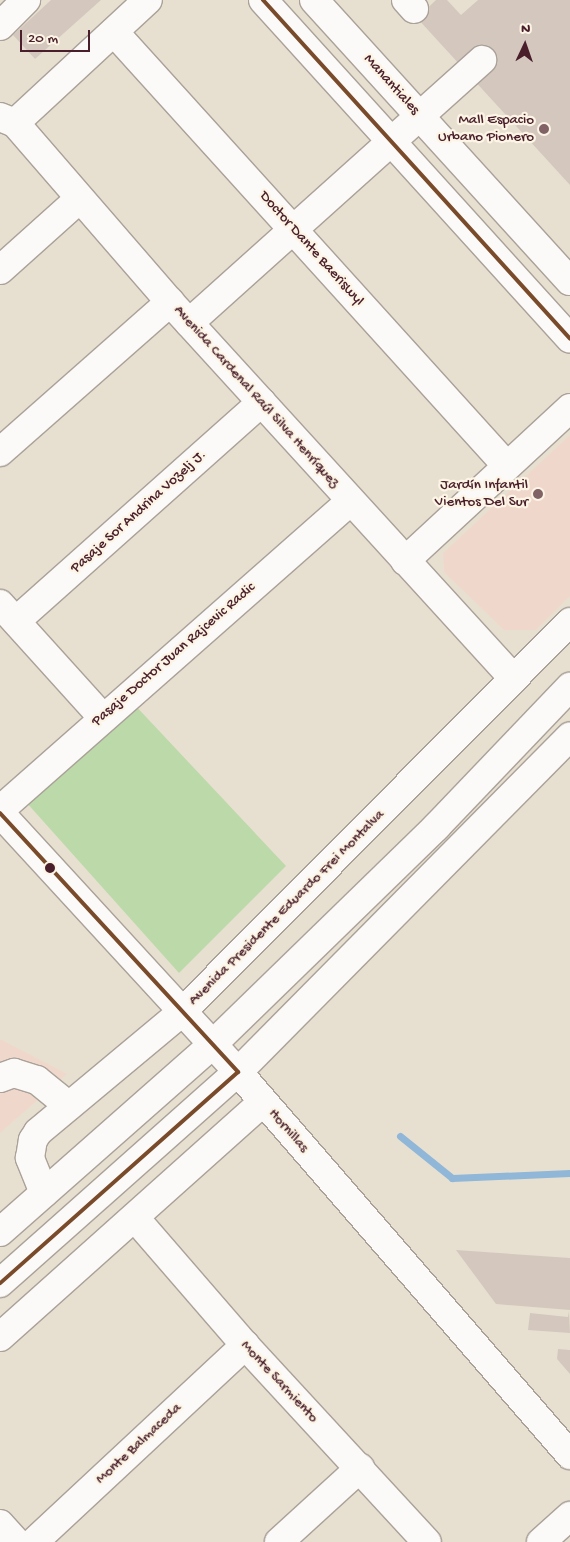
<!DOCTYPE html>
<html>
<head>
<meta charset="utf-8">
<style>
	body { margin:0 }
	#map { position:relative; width:570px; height:1542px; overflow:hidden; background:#e7e0d0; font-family:"Gochi Hand",sans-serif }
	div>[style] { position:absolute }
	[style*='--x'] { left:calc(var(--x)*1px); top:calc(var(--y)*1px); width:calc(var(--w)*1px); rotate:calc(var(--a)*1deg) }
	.built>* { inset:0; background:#f0d7cc }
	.green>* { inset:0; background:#bcd9a9 }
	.stream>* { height:7px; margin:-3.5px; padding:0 3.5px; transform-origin:3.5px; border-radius:3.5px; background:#90b7d8 }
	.building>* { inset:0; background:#d4c8be }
	.roads { filter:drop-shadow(1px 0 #aaa199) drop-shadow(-1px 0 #aaa199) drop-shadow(0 1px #aaa199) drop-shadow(0 -1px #aaa199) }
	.minor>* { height:28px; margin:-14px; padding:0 14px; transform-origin:14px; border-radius:14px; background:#fbfaf8 }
	.major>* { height:28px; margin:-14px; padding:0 14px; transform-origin:14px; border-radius:14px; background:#fbfaf8 }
	.bus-1>* { height:4px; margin:-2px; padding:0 2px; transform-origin:2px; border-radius:2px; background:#7a4b2a }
	.dots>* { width:14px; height:14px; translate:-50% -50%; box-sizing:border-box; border:2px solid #fcf5e5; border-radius:50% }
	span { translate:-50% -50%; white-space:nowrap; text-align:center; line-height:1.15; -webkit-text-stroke:4.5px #fcf5e5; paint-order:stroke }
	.street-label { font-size:15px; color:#4a1f2b }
	.poi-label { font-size:15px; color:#4a1f2b }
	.right { translate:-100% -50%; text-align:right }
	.north { position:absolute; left:500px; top:20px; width:50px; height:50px; -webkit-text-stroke:4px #fcf5e5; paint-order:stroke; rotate:3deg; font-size:14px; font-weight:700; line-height:20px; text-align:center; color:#4a1f2b }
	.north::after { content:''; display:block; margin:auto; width:18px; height:22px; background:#4a1f2b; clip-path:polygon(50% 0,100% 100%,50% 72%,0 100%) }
	.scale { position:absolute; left:20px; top:30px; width:70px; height:22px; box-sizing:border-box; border:2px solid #4a1f2b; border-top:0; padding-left:6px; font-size:15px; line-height:18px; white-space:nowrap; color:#4a1f2b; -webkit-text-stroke:4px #fcf5e5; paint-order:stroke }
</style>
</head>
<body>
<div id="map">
	<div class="built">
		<div style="clip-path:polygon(570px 435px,570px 596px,536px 630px,504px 630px,444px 572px,443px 553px)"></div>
		<div style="clip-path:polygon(0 1039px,67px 1074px,0 1133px)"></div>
	</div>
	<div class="green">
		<div style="clip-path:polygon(132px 702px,286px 866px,179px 973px,26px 802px)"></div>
	</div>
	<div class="stream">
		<div style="--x:400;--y:1136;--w:67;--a:38.9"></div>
		<div style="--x:452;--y:1178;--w:118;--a:-2.4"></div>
	</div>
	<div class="building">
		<div style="clip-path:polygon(51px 0,101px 0,35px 59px,13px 35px)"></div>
		<div style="clip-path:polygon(436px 0,447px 0,461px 15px,478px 0,570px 0,570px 185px,417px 18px)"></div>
		<div style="clip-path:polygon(456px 1250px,570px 1258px,570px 1310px,496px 1304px)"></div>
		<div style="clip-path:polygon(569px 1311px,570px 1333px,528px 1330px,530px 1313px,568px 1317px)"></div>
		<div style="clip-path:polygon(558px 1349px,570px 1350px,570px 1374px,557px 1359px)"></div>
	</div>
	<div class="roads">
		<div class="minor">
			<div style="--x:263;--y:0;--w:457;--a:47.8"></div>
			<div style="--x:314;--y:0;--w:380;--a:47.7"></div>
			<div style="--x:406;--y:0;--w:12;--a:48"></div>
			<div style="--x:0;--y:26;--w:37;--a:-45"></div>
			<div style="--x:114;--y:32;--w:585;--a:47.84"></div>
			<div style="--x:0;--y:117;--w:16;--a:22"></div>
			<div style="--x:15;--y:123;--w:237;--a:49.1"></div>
			<div style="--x:170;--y:302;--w:510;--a:47.62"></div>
			<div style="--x:15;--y:123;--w:181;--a:-42.8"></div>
			<div style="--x:0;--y:270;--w:106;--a:-41.9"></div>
			<div style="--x:189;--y:323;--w:394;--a:-41.9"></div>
			<div style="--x:0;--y:452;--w:227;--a:-41.4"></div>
			<div style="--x:405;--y:561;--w:225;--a:-42.8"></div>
			<div style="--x:0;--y:604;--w:154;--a:47.9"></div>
			<div style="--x:16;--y:621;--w:329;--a:-41.7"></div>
			<div style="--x:0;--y:810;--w:467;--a:-41.4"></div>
			<div style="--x:0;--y:813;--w:352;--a:47.4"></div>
			<div style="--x:238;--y:1072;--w:507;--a:49.08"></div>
			<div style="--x:0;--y:1078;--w:15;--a:-20"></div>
			<div style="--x:14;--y:1073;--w:24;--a:17"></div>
			<div style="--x:37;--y:1080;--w:41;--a:39.1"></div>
			<div style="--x:44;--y:1193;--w:38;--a:-112"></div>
			<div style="--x:30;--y:1158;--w:18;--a:-81"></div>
			<div style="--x:33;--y:1140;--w:9;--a:-58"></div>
			<div style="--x:38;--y:1132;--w:187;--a:-39.8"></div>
			<div style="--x:182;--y:1012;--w:550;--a:-45.15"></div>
			<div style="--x:135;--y:1218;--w:168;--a:49.1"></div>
			<div style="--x:245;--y:1345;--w:268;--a:47.3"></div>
			<div style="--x:0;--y:1337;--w:353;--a:-41.8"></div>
			<div style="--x:0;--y:1524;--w:24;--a:48"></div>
			<div style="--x:34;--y:1542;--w:289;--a:-43"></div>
			<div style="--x:279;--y:1542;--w:110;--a:-42.4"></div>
			<div style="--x:541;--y:1542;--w:39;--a:-42"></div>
		</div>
		<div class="major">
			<div style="--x:0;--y:1232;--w:283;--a:-41.4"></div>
			<div style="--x:212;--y:1045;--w:313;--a:-44.2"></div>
			<div style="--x:436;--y:827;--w:194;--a:-46.3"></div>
			<div style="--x:0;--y:1283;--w:318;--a:-41.6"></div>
			<div style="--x:238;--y:1072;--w:472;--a:-45.3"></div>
		</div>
	</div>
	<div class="bus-1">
		<div style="--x:263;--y:0;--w:457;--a:47.8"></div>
		<div style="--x:0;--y:813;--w:352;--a:47.4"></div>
		<div style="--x:238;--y:1072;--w:318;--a:138.4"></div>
	</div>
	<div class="dots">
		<div style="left:544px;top:129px;background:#816365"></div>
		<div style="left:538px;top:494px;background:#816365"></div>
		<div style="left:50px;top:868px;background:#4a1f2b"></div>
	</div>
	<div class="street-label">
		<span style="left:391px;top:85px;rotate:48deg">Manantiales</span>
		<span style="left:311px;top:249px;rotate:48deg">Doctor Dante Baeriswyl</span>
		<span style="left:256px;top:397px;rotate:48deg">Avenida Cardenal Raúl Silva Henríquez</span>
		<span style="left:139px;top:512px;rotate:-42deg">Pasaje Sor Andrina Vozelj J.</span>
		<span style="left:174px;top:655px;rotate:-41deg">Pasaje Doctor Juan Rajcevic Radic</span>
		<span style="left:287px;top:908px;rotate:-45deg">Avenida Presidente Eduardo Frei Montalva</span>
		<span style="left:288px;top:1131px;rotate:49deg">Hornillas</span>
		<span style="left:279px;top:1382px;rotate:47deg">Monte Sarmiento</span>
		<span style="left:139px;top:1444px;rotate:-43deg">Monte Balmaceda</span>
	</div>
	<div class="poi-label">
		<span class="right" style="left:534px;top:129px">Mall Espacio<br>Urbano Pionero</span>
		<span class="right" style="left:528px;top:494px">Jardín Infantil<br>Vientos Del Sur</span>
	</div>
	<div class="north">N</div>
	<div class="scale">20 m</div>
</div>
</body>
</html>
